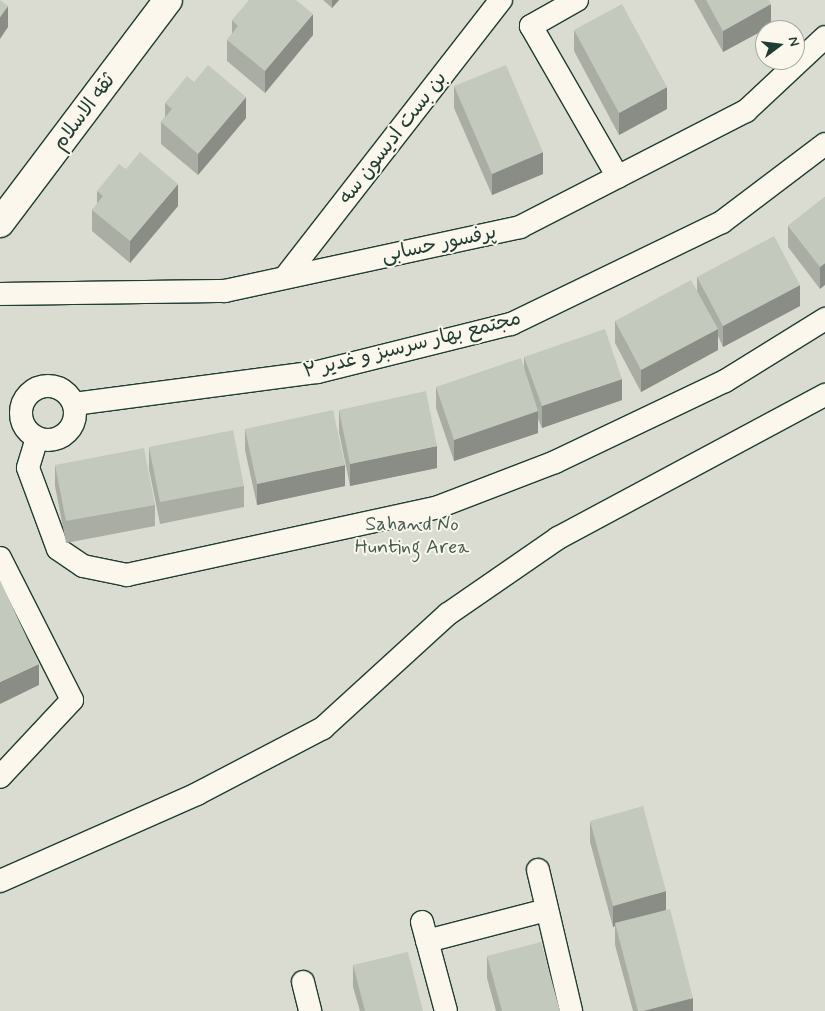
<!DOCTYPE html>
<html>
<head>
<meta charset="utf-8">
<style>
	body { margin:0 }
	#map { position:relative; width:825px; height:1011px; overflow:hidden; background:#fbf7ec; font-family:Mynerve,"Playpen Sans Arabic",sans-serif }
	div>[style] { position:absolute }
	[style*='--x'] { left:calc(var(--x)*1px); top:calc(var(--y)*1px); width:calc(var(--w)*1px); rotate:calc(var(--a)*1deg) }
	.green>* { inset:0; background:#dbdcd1 }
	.roads { filter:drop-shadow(1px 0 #1f3d34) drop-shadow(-1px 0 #1f3d34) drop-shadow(0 1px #1f3d34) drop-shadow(0 -1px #1f3d34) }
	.street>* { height:22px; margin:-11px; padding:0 11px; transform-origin:11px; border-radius:11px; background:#fbf7ec }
	.street>.ring { margin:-11px; padding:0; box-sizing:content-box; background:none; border:22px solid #fbf7ec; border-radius:50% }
	.secondary>* { height:28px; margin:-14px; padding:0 14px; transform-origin:14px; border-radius:14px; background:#fbf7ec }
	.wall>* { inset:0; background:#a9ada3 }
	.shaded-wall>* { inset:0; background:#898d85 }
	.building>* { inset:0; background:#c4c9be }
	span { translate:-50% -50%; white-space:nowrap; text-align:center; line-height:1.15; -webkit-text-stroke:4px #fbf7ec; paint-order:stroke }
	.street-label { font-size:20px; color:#1f3d34 }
	.park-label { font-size:20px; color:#455d53 }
	.north { position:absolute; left:755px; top:20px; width:50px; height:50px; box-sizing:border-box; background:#fbf7ec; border:1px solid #a3ada2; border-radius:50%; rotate:75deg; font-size:14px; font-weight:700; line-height:20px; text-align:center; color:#1f3d34 }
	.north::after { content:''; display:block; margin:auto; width:18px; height:22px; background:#1f3d34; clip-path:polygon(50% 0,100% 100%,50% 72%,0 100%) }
</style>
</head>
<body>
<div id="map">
	<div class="green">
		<div style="clip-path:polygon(evenodd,0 0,825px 0,825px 1011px,0 1011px,0 0,765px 30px,795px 30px,795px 60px,765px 60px,765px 30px)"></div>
	</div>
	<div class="roads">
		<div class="street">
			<div style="--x:577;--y:0;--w:53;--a:150.5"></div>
			<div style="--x:531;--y:26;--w:174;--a:60.1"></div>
			<div style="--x:286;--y:276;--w:350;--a:-52.1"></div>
			<div style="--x:0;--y:294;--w:225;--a:-0.8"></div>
			<div style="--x:225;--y:291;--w:302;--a:-12.2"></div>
			<div style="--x:520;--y:227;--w:254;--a:-27.2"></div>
			<div style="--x:746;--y:111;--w:108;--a:-43.1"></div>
			<div class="ring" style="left:21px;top:386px;width:32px;height:32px"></div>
			<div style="--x:74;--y:404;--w:246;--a:-7.5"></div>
			<div style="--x:318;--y:372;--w:199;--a:-14"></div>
			<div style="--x:511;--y:324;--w:234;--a:-25.8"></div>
			<div style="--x:722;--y:222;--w:129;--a:-37.1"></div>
			<div style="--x:37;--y:438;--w:31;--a:107"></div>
			<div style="--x:28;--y:468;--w:86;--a:69.7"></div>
			<div style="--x:58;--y:549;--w:30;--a:34"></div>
			<div style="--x:83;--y:566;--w:45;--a:11.6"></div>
			<div style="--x:127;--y:575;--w:318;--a:-12.3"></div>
			<div style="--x:438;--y:507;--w:125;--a:-21"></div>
			<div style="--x:555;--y:462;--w:188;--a:-25.5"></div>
			<div style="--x:725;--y:381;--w:118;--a:-31.8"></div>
			<div style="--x:0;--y:558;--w:159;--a:63.1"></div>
			<div style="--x:72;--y:700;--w:105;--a:133.1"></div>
			<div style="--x:538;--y:870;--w:145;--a:76.8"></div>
			<div style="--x:0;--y:881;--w:215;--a:-23.8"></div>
			<div style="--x:197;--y:794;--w:142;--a:-27.6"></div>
			<div style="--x:323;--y:728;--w:169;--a:-42.4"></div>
			<div style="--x:448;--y:614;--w:134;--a:-34.6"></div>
			<div style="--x:558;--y:538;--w:303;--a:-28.2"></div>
			<div style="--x:422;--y:922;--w:92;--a:74.9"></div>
			<div style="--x:427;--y:941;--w:124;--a:-14.5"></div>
			<div style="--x:303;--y:982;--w:30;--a:76"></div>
		</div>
		<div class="secondary">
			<div style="--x:0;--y:223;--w:279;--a:-53"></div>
		</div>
	</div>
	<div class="wall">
		<div style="clip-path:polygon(323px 0,339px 0,332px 8px)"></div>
		<div style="clip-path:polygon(694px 0,769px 0,771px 26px,723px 52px)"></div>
		<div style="clip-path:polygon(232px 20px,313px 35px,265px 93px,227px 61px,227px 40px,232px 34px)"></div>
		<div style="clip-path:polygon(574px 30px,667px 109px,619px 135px,574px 51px)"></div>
		<div style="clip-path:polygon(194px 82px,246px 118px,198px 175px,161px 144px,161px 122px,165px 117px,165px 103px)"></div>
		<div style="clip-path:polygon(454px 86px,543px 174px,492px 195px,454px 108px)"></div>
		<div style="clip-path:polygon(97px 191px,178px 206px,130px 263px,92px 231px,92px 210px,97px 204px)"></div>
		<div style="clip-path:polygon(825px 197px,820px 289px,788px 247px,788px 226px)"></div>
		<div style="clip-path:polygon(697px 277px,800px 306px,723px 347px,718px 336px,718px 350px,641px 392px,615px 343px,615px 321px,697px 291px)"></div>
		<div style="clip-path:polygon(524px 357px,622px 400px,542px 428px,538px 419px,538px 433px,454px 461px,436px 408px,436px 387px,524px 369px)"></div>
		<div style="clip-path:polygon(339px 410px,437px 468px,350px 486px,339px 432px)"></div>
		<div style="clip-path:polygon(245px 429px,345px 486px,257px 505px,245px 450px)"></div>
		<div style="clip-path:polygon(149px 447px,244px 486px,244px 507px,160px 524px,149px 469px)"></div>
		<div style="clip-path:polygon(55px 465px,155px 505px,155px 526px,66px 543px,55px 486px)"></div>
		<div style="clip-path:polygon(590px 821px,666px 910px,693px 1011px,633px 1011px,615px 945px,615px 926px,613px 927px,590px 842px)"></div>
		<div style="clip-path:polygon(487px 956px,560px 1011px,496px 1011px,487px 978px)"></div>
		<div style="clip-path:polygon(353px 965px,423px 1011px,360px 1011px,353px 987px)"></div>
	</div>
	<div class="shaded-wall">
		<div style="clip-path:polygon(332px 0,339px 0,332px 8px)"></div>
		<div style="clip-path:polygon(771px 4px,771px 26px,723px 52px,723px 31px)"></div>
		<div style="clip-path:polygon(8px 6px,8px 27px,0 39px,0 17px)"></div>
		<div style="clip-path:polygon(313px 14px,313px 35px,265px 93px,265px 71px)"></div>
		<div style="clip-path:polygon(667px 87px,667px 109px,619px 135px,619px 113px)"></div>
		<div style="clip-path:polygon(246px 97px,246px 118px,198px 175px,198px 154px)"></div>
		<div style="clip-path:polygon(543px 152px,543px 174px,492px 195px,492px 174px)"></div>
		<div style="clip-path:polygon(178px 184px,178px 206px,130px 263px,130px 241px)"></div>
		<div style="clip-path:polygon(825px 263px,825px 285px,820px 289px,820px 267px)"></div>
		<div style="clip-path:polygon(800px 285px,800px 306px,723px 347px,723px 326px)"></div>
		<div style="clip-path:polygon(718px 329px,718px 350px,641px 392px,641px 370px)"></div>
		<div style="clip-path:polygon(622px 379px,622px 400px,542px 428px,542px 406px)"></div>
		<div style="clip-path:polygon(538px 411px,538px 433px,454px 461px,454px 440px)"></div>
		<div style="clip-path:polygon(437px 446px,437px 468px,350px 486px,350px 464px)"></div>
		<div style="clip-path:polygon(345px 465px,345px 486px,257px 505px,257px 484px)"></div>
		<div style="clip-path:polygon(39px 664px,39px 685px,0 704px,0 682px)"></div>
		<div style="clip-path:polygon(666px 891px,666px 913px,615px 923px,615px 926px,613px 927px,613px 906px)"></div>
		<div style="clip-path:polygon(693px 998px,693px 1011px,643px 1011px)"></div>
	</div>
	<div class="building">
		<div style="clip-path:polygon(0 0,8px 6px,0 17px)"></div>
		<div style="clip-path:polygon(249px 0,296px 0,313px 14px,265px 71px,227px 40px,238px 26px,232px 20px)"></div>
		<div style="clip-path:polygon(706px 0,769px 0,771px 4px,723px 31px)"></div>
		<div style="clip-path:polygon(622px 4px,667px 87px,619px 113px,574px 30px)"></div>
		<div style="clip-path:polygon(208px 65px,246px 97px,198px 154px,161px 122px,172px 109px,165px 103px,187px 76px,194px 82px)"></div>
		<div style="clip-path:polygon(506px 65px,543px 152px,492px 174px,454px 86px)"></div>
		<div style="clip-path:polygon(140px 152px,178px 184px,130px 241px,92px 210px,103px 196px,97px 191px,119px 164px,126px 169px)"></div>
		<div style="clip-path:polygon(825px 197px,825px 263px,820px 267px,788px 226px)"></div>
		<div style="clip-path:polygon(774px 236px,800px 285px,723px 326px,697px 277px)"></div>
		<div style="clip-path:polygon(691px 280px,718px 329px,641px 370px,615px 321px)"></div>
		<div style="clip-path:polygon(605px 329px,622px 379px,542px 406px,524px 357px)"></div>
		<div style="clip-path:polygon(521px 358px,538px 411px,454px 440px,436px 387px)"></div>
		<div style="clip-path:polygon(426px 391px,437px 446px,350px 464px,339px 410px)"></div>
		<div style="clip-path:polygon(333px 410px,345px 465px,257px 484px,245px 429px)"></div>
		<div style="clip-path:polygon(233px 430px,244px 486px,160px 502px,149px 447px)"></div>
		<div style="clip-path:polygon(144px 448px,155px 505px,66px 521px,55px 465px)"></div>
		<div style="clip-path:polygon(0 580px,39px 664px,0 682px)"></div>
		<div style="clip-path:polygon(643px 806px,666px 891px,613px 906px,590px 821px)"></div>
		<div style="clip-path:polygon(670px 909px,693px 998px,643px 1011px,638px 1011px,615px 923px)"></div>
		<div style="clip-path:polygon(541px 942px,560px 1011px,502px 1011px,487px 956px)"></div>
		<div style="clip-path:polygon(408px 952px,423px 1011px,365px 1011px,353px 965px)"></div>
	</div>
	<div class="street-label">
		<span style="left:84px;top:112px;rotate:-53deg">ثقه الاسلام</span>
		<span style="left:393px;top:138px;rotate:-52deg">بن بست ادیسون سه</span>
		<span style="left:439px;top:244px;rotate:-12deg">پرفسور حسابی</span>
		<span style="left:412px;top:345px;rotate:-14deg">مجتمع بهار سرسبز و غدیر ۲</span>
	</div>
	<div class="park-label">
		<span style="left:412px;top:536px">Sahand No<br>Hunting Area</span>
	</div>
	<div class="north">N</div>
</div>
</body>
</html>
